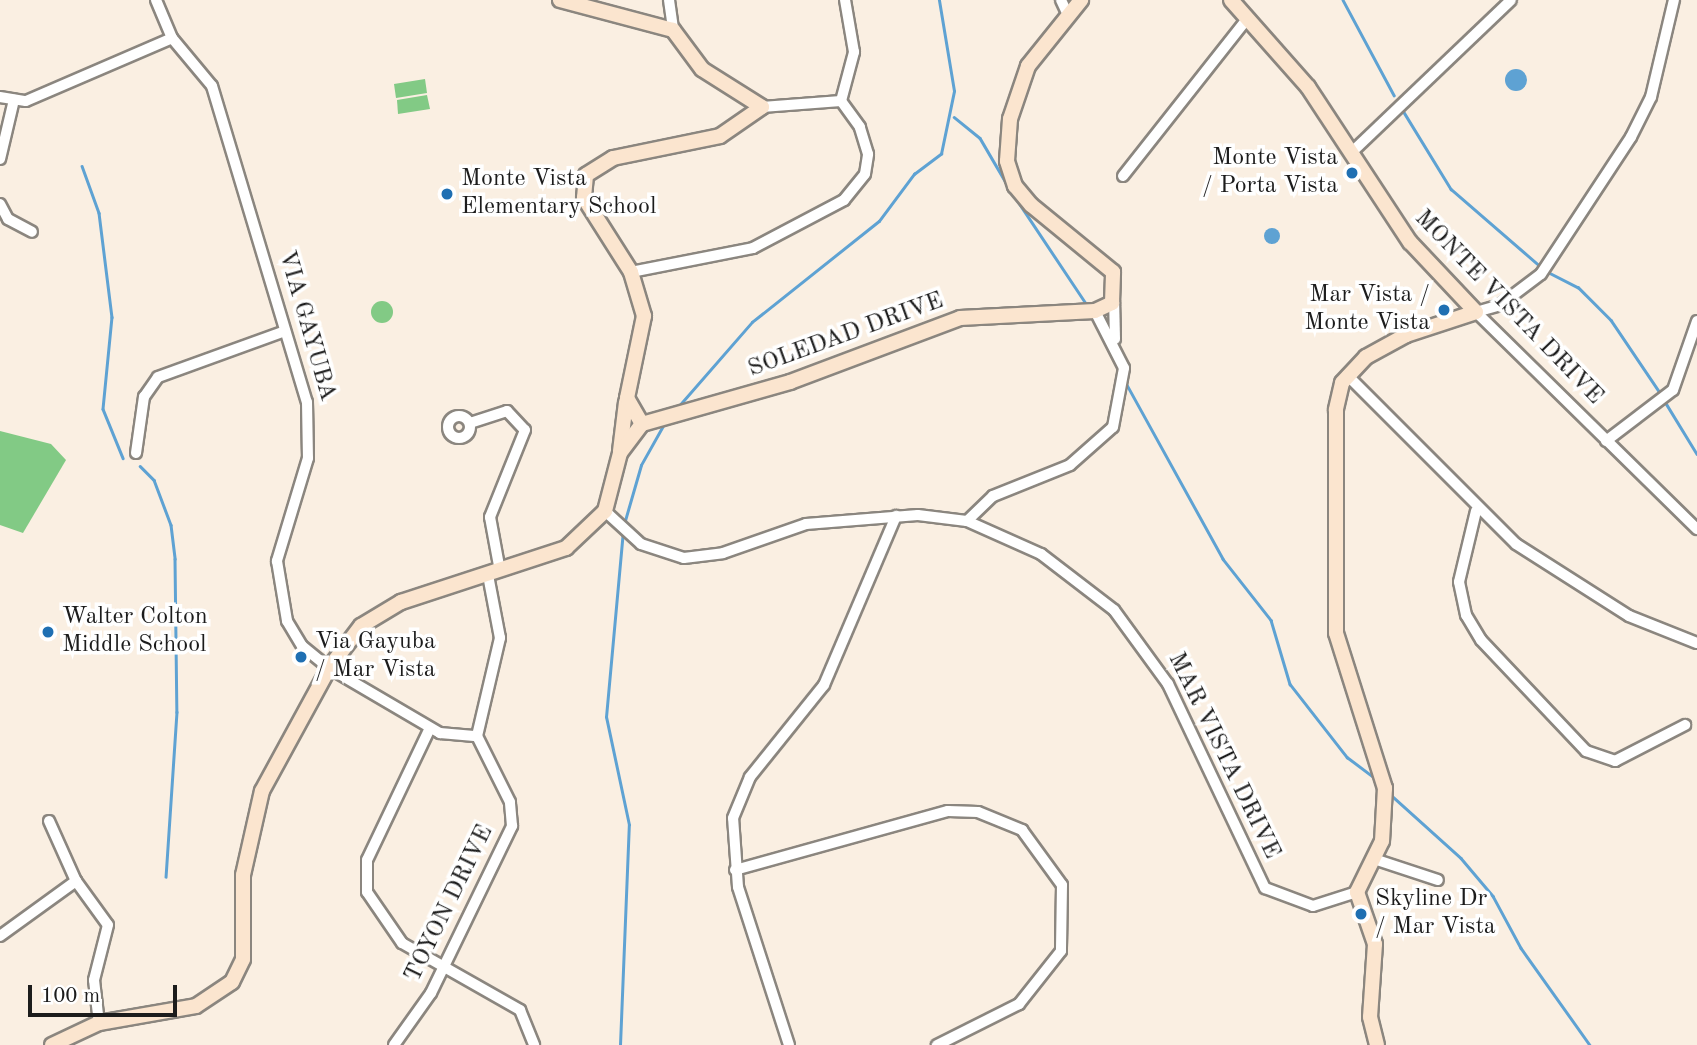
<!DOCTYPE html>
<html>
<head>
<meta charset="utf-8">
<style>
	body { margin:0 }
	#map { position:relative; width:1697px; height:1045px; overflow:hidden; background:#faefe2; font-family:"Old Standard TT",serif }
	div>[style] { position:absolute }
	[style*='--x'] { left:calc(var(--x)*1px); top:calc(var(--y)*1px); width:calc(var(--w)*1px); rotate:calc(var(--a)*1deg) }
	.green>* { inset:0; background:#82ca85 }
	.round { border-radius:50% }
	.water>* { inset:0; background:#5ea2d3 }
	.stream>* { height:2.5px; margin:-1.25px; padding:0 1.25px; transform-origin:1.25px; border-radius:1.25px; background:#5ea2d3 }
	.roads { filter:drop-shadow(2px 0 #8b867f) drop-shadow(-2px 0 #8b867f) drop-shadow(0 2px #8b867f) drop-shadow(0 -2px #8b867f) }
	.street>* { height:10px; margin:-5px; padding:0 5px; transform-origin:5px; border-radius:5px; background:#fff }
	.street>.ring { margin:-5px; padding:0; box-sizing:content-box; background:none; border:10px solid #fff; border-radius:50% }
	.secondary>* { height:14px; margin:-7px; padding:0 7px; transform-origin:7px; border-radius:7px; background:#fbe5cf }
	.dots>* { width:19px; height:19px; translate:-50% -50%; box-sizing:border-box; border:4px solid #fff; border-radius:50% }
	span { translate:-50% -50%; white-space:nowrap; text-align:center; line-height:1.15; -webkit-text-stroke:7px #fff; paint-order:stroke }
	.poi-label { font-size:24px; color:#1c1c1c }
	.right { translate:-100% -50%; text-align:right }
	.left { translate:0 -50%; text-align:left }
	.street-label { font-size:24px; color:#1c1c1c }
	.scale { position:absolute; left:28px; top:985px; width:149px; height:32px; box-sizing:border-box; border:4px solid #1c1c1c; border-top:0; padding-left:9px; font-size:21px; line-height:24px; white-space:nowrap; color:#1c1c1c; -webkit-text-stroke:5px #fff; paint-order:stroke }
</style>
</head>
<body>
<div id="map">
	<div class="green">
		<div style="clip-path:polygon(425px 79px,427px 93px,396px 98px,394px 84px)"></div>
		<div style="clip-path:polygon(427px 95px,430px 109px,398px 114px,397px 100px)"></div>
		<div class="round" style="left:371px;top:301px;width:22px;height:22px"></div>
		<div style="clip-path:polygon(0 431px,51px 444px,66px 460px,23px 533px,0 525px)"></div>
	</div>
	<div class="water">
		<div class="round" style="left:1505px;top:69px;width:22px;height:22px"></div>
		<div class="round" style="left:1264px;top:228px;width:16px;height:16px"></div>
	</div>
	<div class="stream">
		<div style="--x:1343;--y:0;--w:108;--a:61.8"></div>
		<div style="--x:1402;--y:109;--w:94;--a:58.5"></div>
		<div style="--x:1451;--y:189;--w:119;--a:40.9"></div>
		<div style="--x:954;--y:117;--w:33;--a:39"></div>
		<div style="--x:980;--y:138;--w:56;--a:59.7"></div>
		<div style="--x:82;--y:166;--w:50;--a:70.1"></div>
		<div style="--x:99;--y:213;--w:105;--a:82.9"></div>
		<div style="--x:112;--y:317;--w:92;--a:95.6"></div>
		<div style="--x:103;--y:409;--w:53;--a:67.8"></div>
		<div style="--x:1011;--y:191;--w:137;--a:56.3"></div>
		<div style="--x:1546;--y:271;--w:36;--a:27"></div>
		<div style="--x:1578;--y:287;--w:47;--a:45"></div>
		<div style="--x:1611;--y:320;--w:89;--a:56"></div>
		<div style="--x:1126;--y:383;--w:201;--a:61.1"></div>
		<div style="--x:1223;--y:559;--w:78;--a:51.8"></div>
		<div style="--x:1271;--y:620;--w:67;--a:73.5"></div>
		<div style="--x:1290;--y:684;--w:93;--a:52"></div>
		<div style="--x:1347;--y:757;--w:38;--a:37"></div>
		<div style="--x:1664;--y:400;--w:63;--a:58.6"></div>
		<div style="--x:677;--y:408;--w:114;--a:-48.9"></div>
		<div style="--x:752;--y:322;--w:162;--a:-38.5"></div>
		<div style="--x:879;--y:221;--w:59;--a:-53.3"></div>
		<div style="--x:914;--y:174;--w:34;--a:-37"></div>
		<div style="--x:941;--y:154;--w:64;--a:-78.3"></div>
		<div style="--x:954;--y:91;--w:92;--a:-99.4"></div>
		<div style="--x:140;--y:466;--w:20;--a:45"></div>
		<div style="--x:154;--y:480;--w:48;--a:69.3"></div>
		<div style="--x:171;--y:525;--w:34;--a:83"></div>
		<div style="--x:175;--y:559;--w:153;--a:89.3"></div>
		<div style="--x:177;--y:712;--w:165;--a:93.8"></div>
		<div style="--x:624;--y:524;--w:61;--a:-73.9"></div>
		<div style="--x:641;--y:465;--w:47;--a:-60.7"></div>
		<div style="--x:1391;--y:795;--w:94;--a:42"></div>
		<div style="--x:1461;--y:858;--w:50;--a:49.9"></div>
		<div style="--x:1493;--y:896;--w:59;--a:61.7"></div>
		<div style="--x:1521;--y:948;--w:119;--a:54.6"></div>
		<div style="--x:620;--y:1045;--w:220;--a:-87.7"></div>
		<div style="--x:629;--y:825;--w:110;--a:-102"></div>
		<div style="--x:606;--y:717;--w:187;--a:-84.8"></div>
	</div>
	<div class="roads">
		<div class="street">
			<div style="--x:156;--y:0;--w:41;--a:67.2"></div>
			<div style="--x:172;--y:38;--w:62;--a:50.2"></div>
			<div style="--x:212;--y:86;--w:330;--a:73.3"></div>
			<div style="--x:307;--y:402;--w:56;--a:89"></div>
			<div style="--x:308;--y:458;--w:108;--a:106.8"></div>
			<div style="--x:277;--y:561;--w:61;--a:80.5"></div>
			<div style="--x:287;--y:621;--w:29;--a:59"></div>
			<div style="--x:302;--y:646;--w:35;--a:39"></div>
			<div style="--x:329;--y:668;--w:129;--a:30.4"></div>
			<div style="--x:440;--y:733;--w:37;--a:5"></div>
			<div style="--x:669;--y:0;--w:30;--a:82"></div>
			<div style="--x:1061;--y:0;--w:14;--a:65"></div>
			<div style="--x:0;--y:97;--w:26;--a:9"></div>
			<div style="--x:26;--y:101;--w:159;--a:-23.3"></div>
			<div style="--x:841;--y:101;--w:51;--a:-75.1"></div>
			<div style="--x:854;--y:52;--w:53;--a:-99.8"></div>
			<div style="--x:762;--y:107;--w:79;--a:-4.3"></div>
			<div style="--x:1351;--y:153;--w:221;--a:-43.7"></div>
			<div style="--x:0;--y:159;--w:61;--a:-76.7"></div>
			<div style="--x:1123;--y:176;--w:201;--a:-51.7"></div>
			<div style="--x:0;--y:204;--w:17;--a:62"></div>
			<div style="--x:8;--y:219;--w:27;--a:28"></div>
			<div style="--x:631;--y:272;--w:124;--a:-11.1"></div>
			<div style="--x:753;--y:248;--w:103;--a:-27.8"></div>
			<div style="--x:844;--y:200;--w:33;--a:-51"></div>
			<div style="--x:865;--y:174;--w:20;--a:-81"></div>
			<div style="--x:868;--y:154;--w:28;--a:-107"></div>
			<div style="--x:860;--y:127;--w:32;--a:-126"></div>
			<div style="--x:1114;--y:298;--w:41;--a:88.6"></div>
			<div style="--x:1476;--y:312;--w:25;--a:-16"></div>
			<div style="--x:1500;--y:305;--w:51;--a:-37.1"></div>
			<div style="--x:1541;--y:274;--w:164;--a:-56.7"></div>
			<div style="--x:1631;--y:137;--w:45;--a:-63.4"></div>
			<div style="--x:1651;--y:97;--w:100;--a:-76.7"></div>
			<div style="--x:1476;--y:312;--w:310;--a:44.5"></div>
			<div style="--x:1347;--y:375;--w:239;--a:45"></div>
			<div style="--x:1516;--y:544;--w:134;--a:32.5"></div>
			<div style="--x:1629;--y:616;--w:73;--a:21.7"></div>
			<div class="ring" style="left:448px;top:416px;width:12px;height:12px"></div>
			<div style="--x:470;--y:423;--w:39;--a:-18"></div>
			<div style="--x:507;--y:411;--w:26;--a:47"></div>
			<div style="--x:525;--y:430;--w:94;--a:111.9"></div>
			<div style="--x:490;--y:517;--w:55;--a:79.5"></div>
			<div style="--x:1606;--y:441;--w:84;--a:-37.3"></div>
			<div style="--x:1673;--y:390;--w:73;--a:-70.8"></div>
			<div style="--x:136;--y:453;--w:57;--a:-81.9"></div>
			<div style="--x:144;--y:397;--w:24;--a:-55"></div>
			<div style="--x:158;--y:377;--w:135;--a:-19.9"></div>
			<div style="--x:605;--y:511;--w:49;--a:42.5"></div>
			<div style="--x:641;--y:544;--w:45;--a:18"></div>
			<div style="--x:684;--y:558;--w:39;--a:-7"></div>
			<div style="--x:723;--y:553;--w:88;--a:-19.3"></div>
			<div style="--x:806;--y:524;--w:112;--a:-4.6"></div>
			<div style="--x:918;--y:515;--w:49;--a:7"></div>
			<div style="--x:967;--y:521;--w:81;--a:24"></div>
			<div style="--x:1041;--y:554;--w:92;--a:37.5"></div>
			<div style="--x:1114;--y:610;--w:92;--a:53.9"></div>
			<div style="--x:1168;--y:684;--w:226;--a:64.6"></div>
			<div style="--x:1265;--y:888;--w:51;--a:20.6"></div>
			<div style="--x:1313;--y:906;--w:46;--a:-17.7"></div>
			<div style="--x:1476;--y:511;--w:73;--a:103.5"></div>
			<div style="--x:1459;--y:582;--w:34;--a:78"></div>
			<div style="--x:1466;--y:615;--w:29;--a:59"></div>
			<div style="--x:1481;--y:640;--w:153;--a:46.6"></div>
			<div style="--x:1586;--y:751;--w:31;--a:19"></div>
			<div style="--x:1615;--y:761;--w:79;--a:-27.2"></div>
			<div style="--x:967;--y:521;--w:36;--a:-44"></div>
			<div style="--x:993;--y:496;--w:83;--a:-21.9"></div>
			<div style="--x:1070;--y:465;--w:57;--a:-41.5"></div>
			<div style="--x:1113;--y:427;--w:60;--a:-79.4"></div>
			<div style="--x:1124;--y:368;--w:64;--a:-117"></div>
			<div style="--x:430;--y:728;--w:146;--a:115.5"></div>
			<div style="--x:367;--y:860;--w:32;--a:90"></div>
			<div style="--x:367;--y:892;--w:62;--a:55.5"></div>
			<div style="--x:402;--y:943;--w:136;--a:29.6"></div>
			<div style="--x:520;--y:1010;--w:38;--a:68"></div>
			<div style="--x:49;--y:821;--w:66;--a:65.8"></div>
			<div style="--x:76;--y:881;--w:54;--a:54"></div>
			<div style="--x:108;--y:925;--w:57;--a:104.3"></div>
			<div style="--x:94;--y:980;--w:43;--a:83.4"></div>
			<div style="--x:1377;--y:860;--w:64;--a:18.2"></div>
			<div style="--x:735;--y:870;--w:221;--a:-15.5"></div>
			<div style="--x:948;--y:811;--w:30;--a:2"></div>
			<div style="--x:978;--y:812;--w:48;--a:22.2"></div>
			<div style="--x:1022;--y:830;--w:68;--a:54"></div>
			<div style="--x:1062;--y:885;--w:66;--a:90.9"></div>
			<div style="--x:1061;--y:951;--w:68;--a:128.4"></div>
			<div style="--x:1019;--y:1004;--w:92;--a:153.4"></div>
			<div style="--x:0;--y:936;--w:94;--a:-35.9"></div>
			<div style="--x:394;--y:1045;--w:64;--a:-54.6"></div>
			<div style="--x:431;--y:993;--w:186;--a:-64.1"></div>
			<div style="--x:512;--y:826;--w:24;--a:-95"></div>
			<div style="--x:510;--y:802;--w:74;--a:-116.6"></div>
			<div style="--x:477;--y:736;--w:101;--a:-76.8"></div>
			<div style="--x:500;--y:638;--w:64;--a:-100.8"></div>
			<div style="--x:789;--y:1045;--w:166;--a:-107.9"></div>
			<div style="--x:738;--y:887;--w:69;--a:-94.1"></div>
			<div style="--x:733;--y:818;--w:44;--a:-67.5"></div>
			<div style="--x:750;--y:777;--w:118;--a:-51.2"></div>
			<div style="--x:824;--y:685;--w:184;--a:-66.9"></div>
		</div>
		<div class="secondary">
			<div style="--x:1231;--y:0;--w:116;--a:48.5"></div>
			<div style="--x:1308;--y:87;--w:186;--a:56.7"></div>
			<div style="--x:1410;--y:242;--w:96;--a:46.7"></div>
			<div style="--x:1476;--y:312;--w:74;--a:161.8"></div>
			<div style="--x:1406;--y:335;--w:46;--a:151.2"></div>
			<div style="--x:1366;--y:357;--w:35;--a:133"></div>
			<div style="--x:1342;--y:383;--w:28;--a:103"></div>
			<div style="--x:1336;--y:410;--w:223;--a:90"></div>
			<div style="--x:1336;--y:633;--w:163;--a:72.5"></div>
			<div style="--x:1385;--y:788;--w:53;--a:93.2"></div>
			<div style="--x:1382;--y:841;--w:57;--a:116.1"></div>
			<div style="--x:1357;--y:892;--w:55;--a:70.9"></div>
			<div style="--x:1375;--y:944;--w:73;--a:93.9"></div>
			<div style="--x:1370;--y:1017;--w:29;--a:76"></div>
			<div style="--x:642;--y:424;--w:154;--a:-15.8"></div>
			<div style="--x:790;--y:382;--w:182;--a:-20.6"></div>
			<div style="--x:960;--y:318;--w:135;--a:-3"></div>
			<div style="--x:1095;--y:311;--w:19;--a:-25"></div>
			<div style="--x:1112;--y:303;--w:31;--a:-88"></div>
			<div style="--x:1113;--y:272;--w:106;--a:-140.7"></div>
			<div style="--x:1031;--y:205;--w:25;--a:-130"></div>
			<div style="--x:1015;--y:186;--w:26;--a:-108"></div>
			<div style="--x:1007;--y:161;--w:42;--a:-85.9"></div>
			<div style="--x:1010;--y:119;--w:56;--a:-71.2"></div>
			<div style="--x:1028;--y:66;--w:85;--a:-51.2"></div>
			<div style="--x:620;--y:451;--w:49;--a:-83"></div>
			<div style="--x:52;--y:1045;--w:52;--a:-25.1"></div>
			<div style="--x:99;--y:1023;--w:98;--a:-9.9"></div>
			<div style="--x:196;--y:1006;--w:43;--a:-33.7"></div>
			<div style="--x:232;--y:982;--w:25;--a:-64"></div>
			<div style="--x:243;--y:959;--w:84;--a:-90"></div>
			<div style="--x:243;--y:875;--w:86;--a:-77.3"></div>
			<div style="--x:262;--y:791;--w:140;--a:-61.4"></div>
			<div style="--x:329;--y:668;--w:53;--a:-52.7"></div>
			<div style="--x:361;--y:626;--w:47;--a:-31"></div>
			<div style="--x:401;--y:602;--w:174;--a:-18.1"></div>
			<div style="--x:566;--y:548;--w:54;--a:-43.5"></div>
			<div style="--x:605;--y:511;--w:60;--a:-75.5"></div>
			<div style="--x:620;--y:453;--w:36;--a:-53"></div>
			<div style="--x:642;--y:424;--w:30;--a:-120"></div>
			<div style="--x:627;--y:398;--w:84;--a:-78.3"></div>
			<div style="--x:644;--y:316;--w:46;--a:-106.5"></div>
			<div style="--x:631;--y:272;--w:88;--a:-122.4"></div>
			<div style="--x:584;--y:198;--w:23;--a:-85"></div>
			<div style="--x:586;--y:175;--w:32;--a:-32"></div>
			<div style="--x:613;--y:158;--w:109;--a:-11.6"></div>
			<div style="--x:720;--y:136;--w:51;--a:-34.6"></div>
			<div style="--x:762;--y:107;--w:71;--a:-147.7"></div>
			<div style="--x:702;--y:69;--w:49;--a:-126.6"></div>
			<div style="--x:673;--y:30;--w:117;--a:-165.1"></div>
		</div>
	</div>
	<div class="dots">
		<div style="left:1352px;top:173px;background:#1f6fb2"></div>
		<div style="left:447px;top:194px;background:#1f6fb2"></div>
		<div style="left:1444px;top:310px;background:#1f6fb2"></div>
		<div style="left:48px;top:632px;background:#1f6fb2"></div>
		<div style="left:301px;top:657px;background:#1f6fb2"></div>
		<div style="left:1361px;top:914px;background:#1f6fb2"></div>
	</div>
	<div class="poi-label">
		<span class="right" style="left:1338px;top:173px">Monte Vista<br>/ Porta Vista</span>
		<span class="left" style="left:461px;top:194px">Monte Vista<br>Elementary School</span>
		<span class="right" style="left:1430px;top:310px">Mar Vista /<br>Monte Vista</span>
		<span class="left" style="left:62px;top:632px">Walter Colton<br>Middle School</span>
		<span class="left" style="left:315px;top:657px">Via Gayuba<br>/ Mar Vista</span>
		<span class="left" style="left:1375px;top:914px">Skyline Dr<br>/ Mar Vista</span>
	</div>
	<div class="street-label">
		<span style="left:1508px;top:308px;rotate:46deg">MONTE VISTA DRIVE</span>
		<span style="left:306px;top:326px;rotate:74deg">VIA GAYUBA</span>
		<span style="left:846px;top:336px;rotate:-20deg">SOLEDAD DRIVE</span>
		<span style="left:1223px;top:756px;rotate:64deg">MAR VISTA DRIVE</span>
		<span style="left:450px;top:904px;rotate:-64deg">TOYON DRIVE</span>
	</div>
	<div class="scale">100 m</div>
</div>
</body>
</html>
